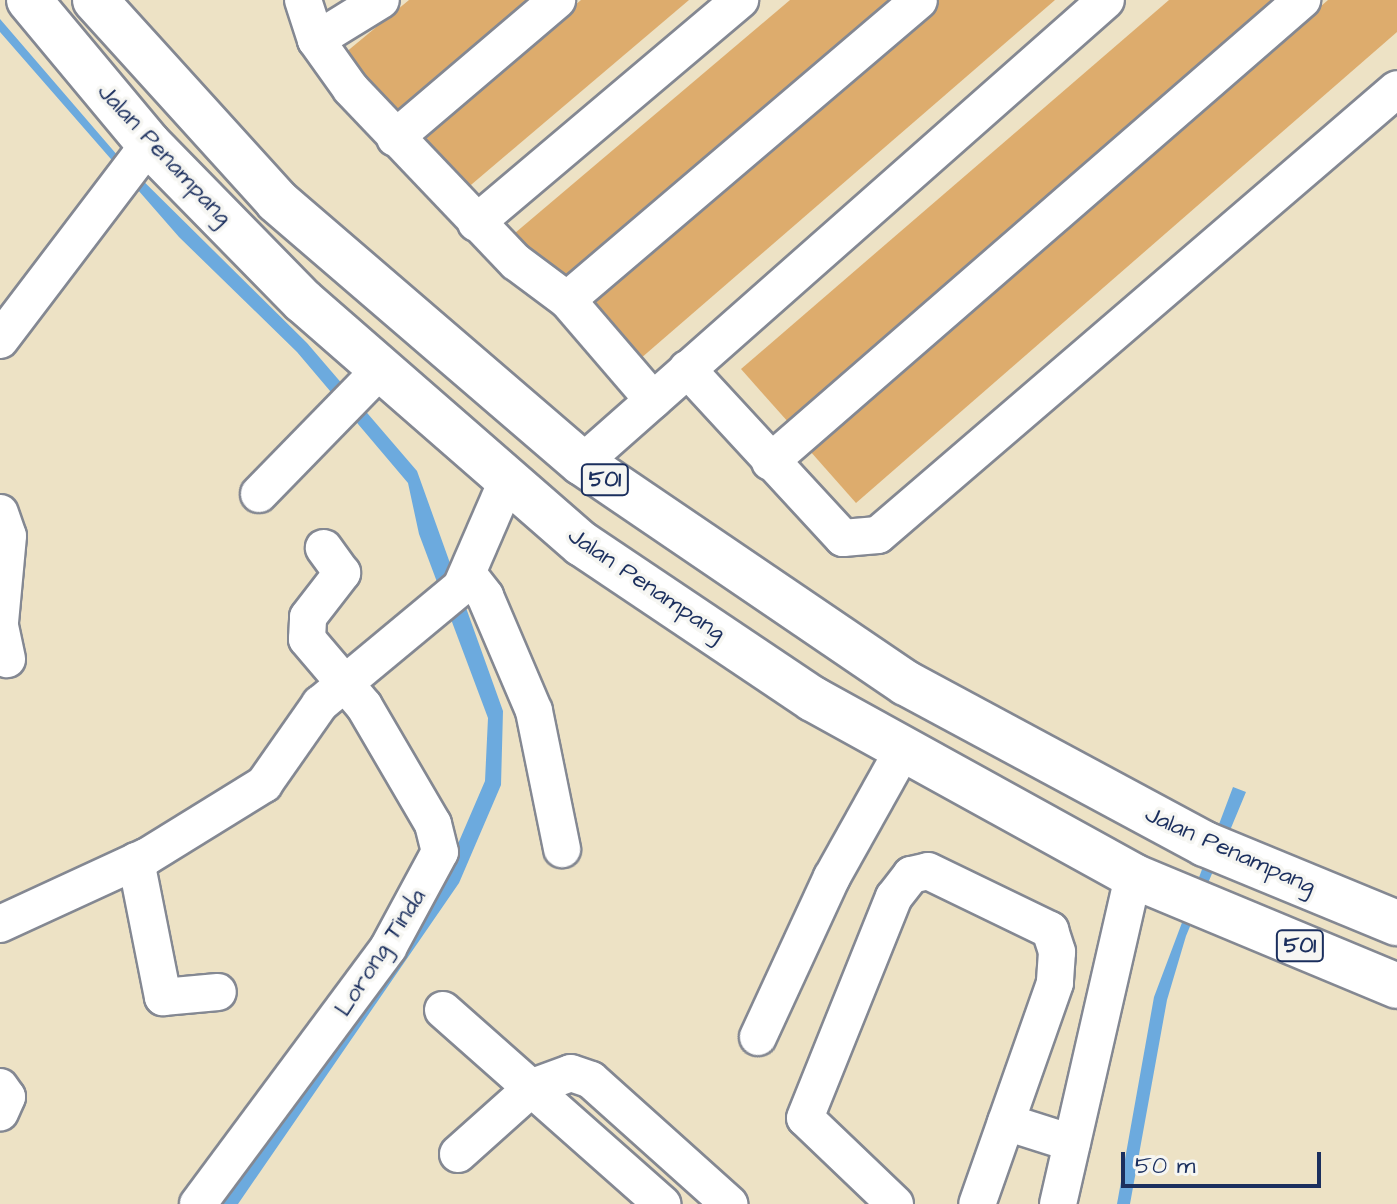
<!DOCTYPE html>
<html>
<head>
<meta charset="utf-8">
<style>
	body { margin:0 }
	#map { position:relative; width:1397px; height:1204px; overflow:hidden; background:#ede2c5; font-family:"Architects Daughter",sans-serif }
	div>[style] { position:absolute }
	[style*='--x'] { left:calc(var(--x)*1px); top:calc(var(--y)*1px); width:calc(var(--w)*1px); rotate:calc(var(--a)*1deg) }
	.water>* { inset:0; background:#6caade }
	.building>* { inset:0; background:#ddac6d }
	.roads { filter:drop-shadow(2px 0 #848892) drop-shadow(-2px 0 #848892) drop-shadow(0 2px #848892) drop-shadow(0 -2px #848892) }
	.minor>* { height:36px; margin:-18px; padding:0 18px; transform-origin:18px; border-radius:18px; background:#fff }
	.major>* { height:44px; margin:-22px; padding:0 22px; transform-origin:22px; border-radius:22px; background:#fff }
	span { translate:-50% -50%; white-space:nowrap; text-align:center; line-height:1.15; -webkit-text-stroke:7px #f6f6f2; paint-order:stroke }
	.shield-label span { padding:2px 6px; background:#f6f6f2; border:2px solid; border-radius:6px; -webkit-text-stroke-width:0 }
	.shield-label { font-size:22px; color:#1b2f5e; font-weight:700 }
	.street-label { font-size:24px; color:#1b2f5e }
	.scale { position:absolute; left:1121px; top:1152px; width:200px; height:36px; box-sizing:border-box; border:4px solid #1b2f5e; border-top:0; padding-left:10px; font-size:24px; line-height:28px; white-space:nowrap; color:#1b2f5e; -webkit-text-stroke:6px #f6f6f2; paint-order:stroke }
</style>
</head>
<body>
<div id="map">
	<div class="water">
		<div style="clip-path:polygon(0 19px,118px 156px,307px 343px,417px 471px,503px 711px,501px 785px,459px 883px,238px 1204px,210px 1204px,454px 853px,485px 781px,488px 718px,419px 534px,408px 483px,297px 352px,179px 237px,0 32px)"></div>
		<div style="clip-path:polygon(1233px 787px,1246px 792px,1186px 936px,1167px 1000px,1130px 1204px,1117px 1204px,1154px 997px)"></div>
	</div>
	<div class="building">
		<div style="clip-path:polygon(409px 0,548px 0,404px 122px,345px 53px)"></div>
		<div style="clip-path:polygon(581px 0,689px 0,465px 190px,420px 136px)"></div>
		<div style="clip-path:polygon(790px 0,893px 0,559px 283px,515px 233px)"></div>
		<div style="clip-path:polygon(937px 0,1055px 0,640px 359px,589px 300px)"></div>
		<div style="clip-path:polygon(1169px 0,1279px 0,789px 423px,741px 369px)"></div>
		<div style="clip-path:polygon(1328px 0,1397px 0,1397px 32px,856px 503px,810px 451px)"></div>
	</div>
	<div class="roads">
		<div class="minor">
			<div style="--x:303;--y:0;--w:42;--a:72"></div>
			<div style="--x:316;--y:40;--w:60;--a:54.5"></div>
			<div style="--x:351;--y:89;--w:239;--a:46.4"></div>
			<div style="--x:516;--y:262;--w:64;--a:36.7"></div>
			<div style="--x:567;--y:300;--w:462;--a:-40.4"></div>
			<div style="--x:316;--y:40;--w:76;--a:-31.6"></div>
			<div style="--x:395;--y:138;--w:213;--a:-40.4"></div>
			<div style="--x:476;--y:223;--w:346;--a:-40.2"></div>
			<div style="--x:567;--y:300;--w:132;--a:49.3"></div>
			<div style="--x:0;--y:340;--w:246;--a:-52.8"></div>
			<div style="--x:687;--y:369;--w:230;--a:47.3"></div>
			<div style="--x:843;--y:538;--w:35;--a:-5"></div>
			<div style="--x:878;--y:535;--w:684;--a:-40.67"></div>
			<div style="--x:770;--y:462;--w:705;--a:-40.97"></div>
			<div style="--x:582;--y:463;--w:699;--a:-41.46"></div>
			<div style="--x:259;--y:494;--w:172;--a:-45.7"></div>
			<div style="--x:0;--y:513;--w:24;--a:71"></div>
			<div style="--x:8;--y:536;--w:87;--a:95.3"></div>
			<div style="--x:468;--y:574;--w:28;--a:52"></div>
			<div style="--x:485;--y:596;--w:125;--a:66.9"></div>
			<div style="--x:534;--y:711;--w:141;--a:78.5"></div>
			<div style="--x:0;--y:626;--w:34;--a:78"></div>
			<div style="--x:136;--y:861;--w:139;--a:78.8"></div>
			<div style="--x:163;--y:997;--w:55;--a:-5.2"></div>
			<div style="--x:0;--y:924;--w:161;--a:-24.7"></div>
			<div style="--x:146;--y:857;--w:139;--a:-31.7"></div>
			<div style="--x:264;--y:784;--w:98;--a:-55"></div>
			<div style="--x:320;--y:704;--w:183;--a:-39.7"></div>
			<div style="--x:461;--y:587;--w:113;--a:-66.6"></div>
			<div style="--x:443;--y:1010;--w:293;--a:41.5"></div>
			<div style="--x:758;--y:1037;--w:176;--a:-65.2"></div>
			<div style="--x:832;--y:877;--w:148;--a:-60.8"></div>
			<div style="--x:0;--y:1087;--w:12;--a:55"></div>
			<div style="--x:7;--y:1097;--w:17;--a:114"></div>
			<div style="--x:1006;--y:1122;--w:69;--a:17.7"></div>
			<div style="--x:458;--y:1154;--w:101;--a:-41.8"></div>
			<div style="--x:533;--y:1087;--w:40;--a:-20.2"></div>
			<div style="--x:571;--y:1073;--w:21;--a:19"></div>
			<div style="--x:591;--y:1080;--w:186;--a:41.9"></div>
			<div style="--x:198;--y:1204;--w:319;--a:-53.4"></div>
			<div style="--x:388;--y:948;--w:109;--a:-61.6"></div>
			<div style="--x:440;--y:852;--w:29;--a:-104"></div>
			<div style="--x:433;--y:824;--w:137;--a:-120.3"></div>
			<div style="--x:364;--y:706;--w:88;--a:-130.4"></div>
			<div style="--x:307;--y:639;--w:22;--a:-87"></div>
			<div style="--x:308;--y:617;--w:56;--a:-52.3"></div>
			<div style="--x:342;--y:573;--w:31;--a:-126"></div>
			<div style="--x:895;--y:1204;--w:124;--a:-136.3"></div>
			<div style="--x:805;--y:1118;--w:238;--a:-68.1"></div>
			<div style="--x:894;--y:897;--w:28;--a:-52"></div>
			<div style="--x:911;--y:875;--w:17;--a:-13"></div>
			<div style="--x:928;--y:871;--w:136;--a:25.8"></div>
			<div style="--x:1050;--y:930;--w:23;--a:72"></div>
			<div style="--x:1057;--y:952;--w:31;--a:94"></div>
			<div style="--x:1055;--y:983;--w:234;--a:109.4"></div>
			<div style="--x:1058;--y:1204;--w:336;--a:-77.1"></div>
		</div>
		<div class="major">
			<div style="--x:29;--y:0;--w:187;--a:50.2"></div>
			<div style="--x:149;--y:144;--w:220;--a:45.6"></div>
			<div style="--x:303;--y:301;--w:370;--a:41.1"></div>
			<div style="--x:582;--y:544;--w:278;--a:33.9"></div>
			<div style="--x:813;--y:699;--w:366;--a:28.9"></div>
			<div style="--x:1133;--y:876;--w:286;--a:22.6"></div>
			<div style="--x:95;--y:0;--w:271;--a:47.8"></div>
			<div style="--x:277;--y:201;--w:402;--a:40.7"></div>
			<div style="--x:582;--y:463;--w:392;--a:34.2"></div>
			<div style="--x:906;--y:683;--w:340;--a:28.3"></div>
			<div style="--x:1205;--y:844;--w:208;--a:22.4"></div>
		</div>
	</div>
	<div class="shield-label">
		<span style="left:605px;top:480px">501</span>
		<span style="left:1300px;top:946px">501</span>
	</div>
	<div class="street-label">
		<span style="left:164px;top:155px;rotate:47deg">Jalan Penampang</span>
		<span style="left:646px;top:585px;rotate:34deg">Jalan Penampang</span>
		<span style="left:1230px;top:851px;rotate:24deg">Jalan Penampang</span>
		<span style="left:381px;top:953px;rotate:-57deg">Lorong Tinda</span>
	</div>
	<div class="scale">50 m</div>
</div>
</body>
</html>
